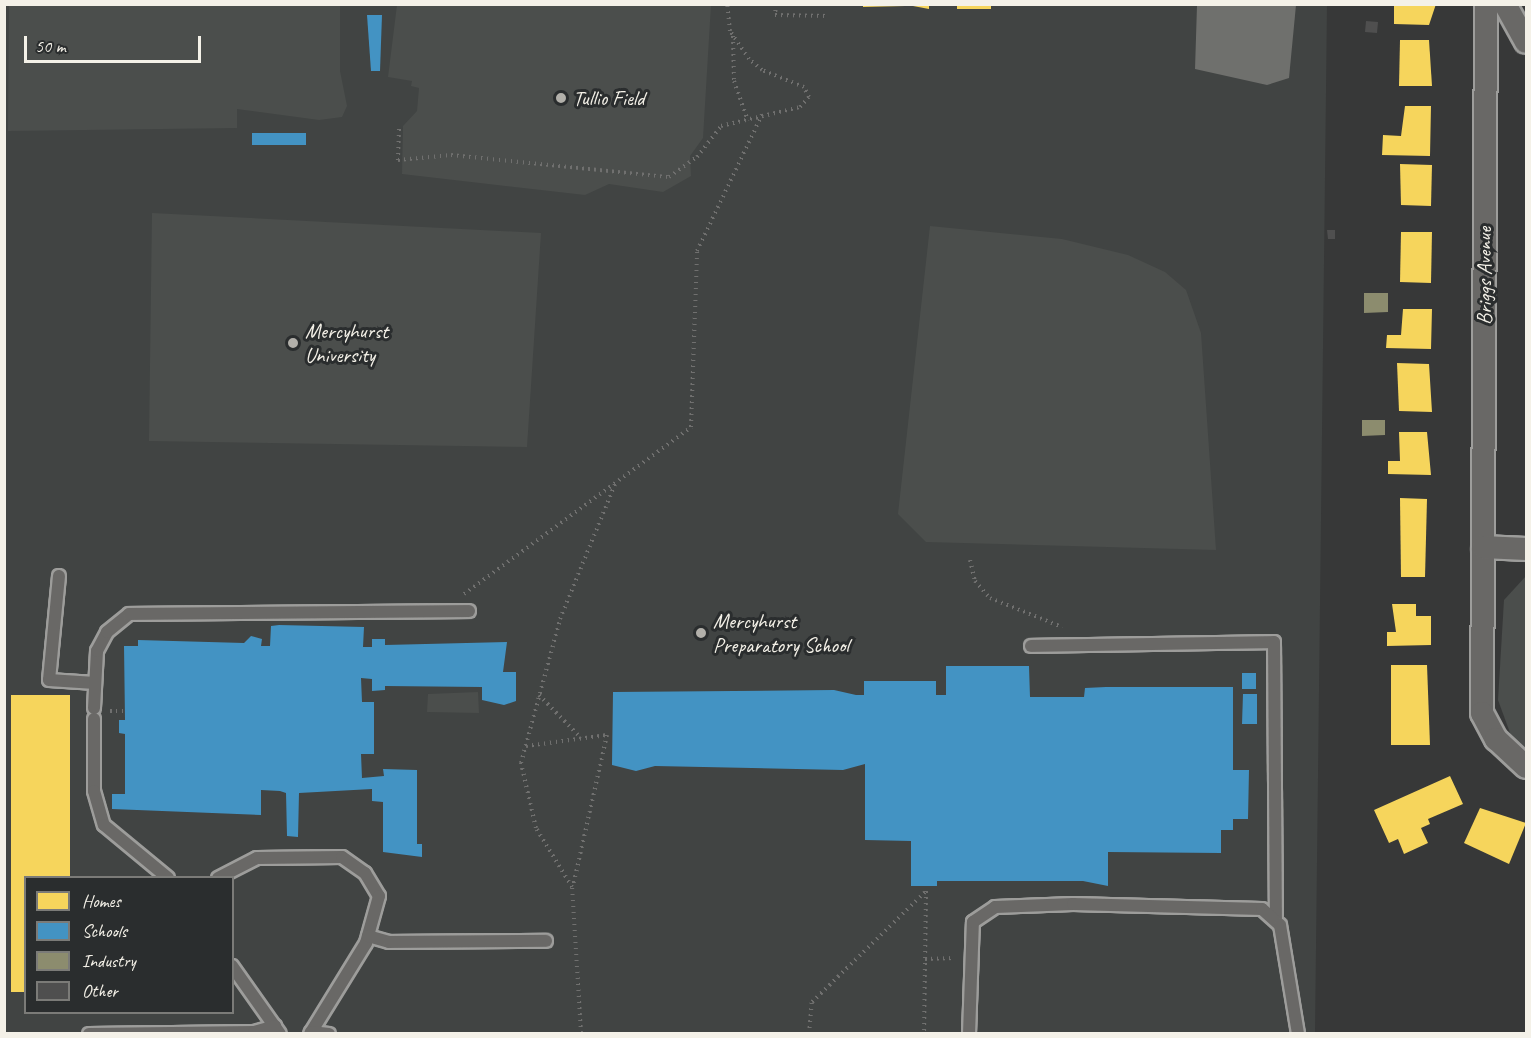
<!DOCTYPE html>
<html>
<head>
<meta charset="utf-8">
<style>
	body { margin:0 }
	#map { position:relative; width:1531px; height:1038px; overflow:hidden; background:#373838; font-family:Caveat,sans-serif }
	div>[style] { position:absolute }
	[style*='--x'] { left:calc(var(--x)*1px); top:calc(var(--y)*1px); width:calc(var(--w)*1px); rotate:calc(var(--a)*1deg) }
	.built>* { inset:0; background:#414443 }
	.green>* { inset:0; background:#4b4e4c }
	.water>* { inset:0; background:#6f706d }
	.homes>* { inset:0; background:#f6d55c }
	.schools>* { inset:0; background:#4393c3 }
	.industry>* { inset:0; background:#8c8c6e }
	.building>* { inset:0; background:#4f4f4f }
	.path>* { height:4px; margin-top:-2px; transform-origin:0; background:repeating-linear-gradient(90deg,#70706f 0 1.5px,transparent 0 6px) }
	.roads { filter:drop-shadow(2px 0 #9d9d9b) drop-shadow(-2px 0 #9d9d9b) drop-shadow(0 2px #9d9d9b) drop-shadow(0 -2px #9d9d9b) }
	.lane>* { height:12px; margin:-6px; padding:0 6px; transform-origin:6px; border-radius:6px; background:#696866 }
	.street>* { height:22px; margin:-11px; padding:0 11px; transform-origin:11px; border-radius:11px; background:#696866 }
	.dots>* { width:16px; height:16px; translate:-50% -50%; box-sizing:border-box; border:3px solid #2a2d2e; border-radius:50% }
	span { translate:-50% -50%; white-space:nowrap; text-align:center; line-height:1.15; -webkit-text-stroke:6px #2a2d2e; paint-order:stroke }
	.poi-label { font-size:21px; color:#f4f1e8 }
	.left { translate:0 -50%; text-align:left }
	.street-label { font-size:21px; color:#f4f1e8 }
	.frame { position:absolute; inset:0; border:6px solid #f4f1e8; pointer-events:none }
	.legend { position:absolute; left:24px; top:876px; width:210px; height:138px; box-sizing:border-box; background:#2a2d2e; border:2px solid #7b7b78; margin:0; padding:8px 10px; list-style:none; font-size:18px; color:#f4f1e8 }
	.legend li { display:flex; align-items:center; gap:12px; height:30px }
	.legend b { width:30px; border:2px solid #7b7b78 }
	.scale { position:absolute; left:24px; top:36px; width:177px; height:27px; box-sizing:border-box; border:3px solid #f4f1e8; border-top:0; padding-left:8px; font-size:18px; line-height:21px; white-space:nowrap; color:#f4f1e8; -webkit-text-stroke:4px #2a2d2e; paint-order:stroke }
</style>
</head>
<body>
<div id="map">
	<div class="built">
		<div style="clip-path:polygon(evenodd,5px 5px,1327px 5px,1315px 1033px,5px 1034px,5px 5px,26px 878px,232px 878px,232px 1012px,26px 1012px,26px 878px)"></div>
	</div>
	<div class="green">
		<div style="clip-path:polygon(9px 5px,340px 5px,340px 71px,347px 106px,342px 117px,319px 120px,237px 109px,237px 128px,8px 131px)"></div>
		<div style="clip-path:polygon(397px 5px,711px 5px,703px 138px,690px 156px,691px 176px,663px 192px,609px 184px,585px 195px,402px 174px,403px 126px,417px 111px,419px 88px,411px 86px,412px 81px,388px 77px)"></div>
		<div style="clip-path:polygon(152px 213px,541px 233px,527px 447px,149px 441px)"></div>
		<div style="clip-path:polygon(930px 226px,1062px 239px,1128px 255px,1165px 272px,1186px 290px,1201px 333px,1216px 550px,926px 542px,898px 514px)"></div>
		<div style="clip-path:polygon(1526px 576px,1526px 752px,1513px 741px,1498px 700px,1504px 600px)"></div>
		<div style="clip-path:polygon(478px 692px,479px 713px,427px 712px,428px 694px)"></div>
	</div>
	<div class="water">
		<div style="clip-path:polygon(1197px 5px,1296px 5px,1289px 78px,1267px 85px,1195px 69px)"></div>
	</div>
	<div class="homes">
		<div style="clip-path:polygon(863px 4px,905px 4px,905px 6px,863px 7px)"></div>
		<div style="clip-path:polygon(929px 4px,929px 9px,913px 6px,913px 4px)"></div>
		<div style="clip-path:polygon(957px 4px,991px 4px,991px 9px,957px 9px)"></div>
		<div style="clip-path:polygon(1394px 4px,1436px 4px,1429px 25px,1394px 24px)"></div>
		<div style="clip-path:polygon(1400px 40px,1429px 40px,1432px 86px,1399px 86px)"></div>
		<div style="clip-path:polygon(1405px 106px,1431px 106px,1430px 156px,1382px 155px,1383px 135px,1401px 136px)"></div>
		<div style="clip-path:polygon(1400px 164px,1432px 165px,1431px 206px,1401px 205px)"></div>
		<div style="clip-path:polygon(1401px 232px,1432px 232px,1431px 283px,1400px 282px)"></div>
		<div style="clip-path:polygon(1403px 309px,1432px 309px,1431px 349px,1386px 348px,1387px 335px,1401px 335px)"></div>
		<div style="clip-path:polygon(1397px 363px,1429px 364px,1432px 412px,1399px 411px)"></div>
		<div style="clip-path:polygon(1399px 432px,1427px 432px,1431px 475px,1388px 474px,1388px 461px,1400px 461px)"></div>
		<div style="clip-path:polygon(1400px 498px,1427px 499px,1425px 577px,1401px 577px)"></div>
		<div style="clip-path:polygon(1392px 604px,1416px 604px,1416px 616px,1431px 616px,1431px 645px,1387px 646px,1387px 632px,1396px 632px)"></div>
		<div style="clip-path:polygon(1391px 665px,1427px 665px,1430px 745px,1391px 745px)"></div>
		<div style="clip-path:polygon(11px 695px,70px 695px,70px 878px,26px 878px,26px 992px,11px 992px)"></div>
		<div style="clip-path:polygon(1450px 776px,1463px 804px,1428px 819px,1430px 824px,1421px 828px,1428px 843px,1404px 854px,1398px 839px,1389px 843px,1374px 810px)"></div>
		<div style="clip-path:polygon(1480px 808px,1526px 823px,1509px 864px,1464px 843px)"></div>
	</div>
	<div class="schools">
		<div style="clip-path:polygon(367px 15px,382px 15px,380px 71px,371px 71px)"></div>
		<div style="clip-path:polygon(252px 133px,306px 133px,306px 145px,252px 145px)"></div>
		<div style="clip-path:polygon(279px 625px,364px 627px,363px 647px,372px 647px,372px 639px,385px 639px,385px 645px,507px 642px,503px 672px,516px 672px,516px 701px,504px 705px,482px 700px,482px 687px,385px 686px,385px 690px,372px 691px,372px 679px,361px 678px,362px 702px,374px 702px,374px 754px,361px 754px,362px 778px,384px 776px,383px 769px,417px 770px,417px 844px,422px 844px,422px 857px,383px 852px,383px 802px,372px 801px,372px 789px,299px 793px,298px 837px,287px 836px,286px 793px,280px 791px,261px 790px,261px 815px,112px 809px,112px 794px,125px 794px,125px 734px,119px 733px,119px 720px,125px 720px,124px 646px,138px 646px,138px 640px,244px 643px,251px 636px,262px 639px,261px 646px,270px 646px,271px 626px)"></div>
		<div style="clip-path:polygon(946px 666px,1029px 666px,1030px 697px,1084px 697px,1085px 688px,1106px 687px,1233px 687px,1233px 770px,1249px 770px,1248px 819px,1233px 819px,1233px 830px,1221px 830px,1221px 853px,1108px 852px,1108px 886px,1083px 881px,937px 881px,937px 886px,911px 886px,911px 841px,865px 840px,865px 764px,843px 770px,655px 766px,636px 771px,612px 765px,613px 692px,834px 690px,856px 695px,864px 695px,864px 681px,936px 681px,936px 695px,946px 695px)"></div>
		<div style="clip-path:polygon(1242px 673px,1256px 673px,1256px 689px,1242px 689px)"></div>
		<div style="clip-path:polygon(1243px 694px,1257px 694px,1257px 724px,1242px 724px)"></div>
	</div>
	<div class="industry">
		<div style="clip-path:polygon(1364px 293px,1388px 293px,1388px 312px,1364px 313px)"></div>
		<div style="clip-path:polygon(1362px 420px,1385px 420px,1385px 435px,1362px 436px)"></div>
	</div>
	<div class="building">
		<div style="clip-path:polygon(1366px 21px,1378px 22px,1377px 33px,1365px 32px)"></div>
		<div style="clip-path:polygon(1327px 230px,1335px 230px,1335px 239px,1328px 239px)"></div>
	</div>
	<div class="path">
		<div style="--x:776;--y:4;--w:11;--a:95"></div>
		<div style="--x:775;--y:15;--w:53;--a:1.1"></div>
		<div style="--x:733;--y:36;--w:45;--a:88.7"></div>
		<div style="--x:734;--y:81;--w:42;--a:70.7"></div>
		<div style="--x:399;--y:129;--w:31;--a:92"></div>
		<div style="--x:398;--y:160;--w:53;--a:-5.4"></div>
		<div style="--x:451;--y:155;--w:219;--a:5.8"></div>
		<div style="--x:669;--y:177;--w:34;--a:-36"></div>
		<div style="--x:697;--y:157;--w:39;--a:-52"></div>
		<div style="--x:721;--y:126;--w:81;--a:-13.5"></div>
		<div style="--x:800;--y:107;--w:13;--a:-48"></div>
		<div style="--x:809;--y:97;--w:11;--a:-117"></div>
		<div style="--x:804;--y:87;--w:45;--a:-158"></div>
		<div style="--x:762;--y:70;--w:17;--a:-140"></div>
		<div style="--x:749;--y:59;--w:34;--a:-124"></div>
		<div style="--x:730;--y:31;--w:27;--a:-96"></div>
		<div style="--x:970;--y:560;--w:22;--a:77"></div>
		<div style="--x:975;--y:581;--w:23;--a:49"></div>
		<div style="--x:990;--y:598;--w:78;--a:21.9"></div>
		<div style="--x:464;--y:594;--w:282;--a:-36.3"></div>
		<div style="--x:691;--y:427;--w:176;--a:-88"></div>
		<div style="--x:697;--y:251;--w:151;--a:-64.5"></div>
		<div style="--x:539;--y:695;--w:60;--a:45.7"></div>
		<div style="--x:110;--y:711;--w:14;--a:0"></div>
		<div style="--x:526;--y:746;--w:82;--a:-7.7"></div>
		<div style="--x:607;--y:735;--w:155;--a:102.7"></div>
		<div style="--x:925;--y:959;--w:29;--a:-2"></div>
		<div style="--x:581;--y:1033;--w:146;--a:-93.5"></div>
		<div style="--x:572;--y:887;--w:69;--a:-121.4"></div>
		<div style="--x:536;--y:828;--w:67;--a:-103"></div>
		<div style="--x:521;--y:763;--w:149;--a:-74.8"></div>
		<div style="--x:560;--y:619;--w:146;--a:-67.8"></div>
		<div style="--x:809;--y:1034;--w:32;--a:-85"></div>
		<div style="--x:812;--y:1002;--w:159;--a:-44.2"></div>
		<div style="--x:926;--y:891;--w:143;--a:90.8"></div>
	</div>
	<div class="roads">
		<div class="lane">
			<div style="--x:59;--y:576;--w:104;--a:95.5"></div>
			<div style="--x:49;--y:680;--w:46;--a:3.7"></div>
			<div style="--x:1031;--y:646;--w:243;--a:-0.9"></div>
			<div style="--x:1274;--y:642;--w:276;--a:89.6"></div>
			<div style="--x:94;--y:708;--w:57;--a:-87"></div>
			<div style="--x:97;--y:651;--w:21;--a:-62"></div>
			<div style="--x:107;--y:632;--w:28;--a:-39"></div>
			<div style="--x:129;--y:614;--w:340;--a:-0.5"></div>
			<div style="--x:94;--y:719;--w:72;--a:90"></div>
			<div style="--x:94;--y:791;--w:35;--a:74"></div>
			<div style="--x:104;--y:825;--w:83;--a:39.6"></div>
			<div style="--x:218;--y:878;--w:44;--a:-27.1"></div>
			<div style="--x:257;--y:858;--w:85;--a:-0.7"></div>
			<div style="--x:342;--y:857;--w:28;--a:35"></div>
			<div style="--x:365;--y:873;--w:27;--a:59"></div>
			<div style="--x:379;--y:896;--w:49;--a:105.5"></div>
			<div style="--x:366;--y:943;--w:107;--a:121.6"></div>
			<div style="--x:368;--y:936;--w:22;--a:16"></div>
			<div style="--x:389;--y:942;--w:157;--a:-0.4"></div>
			<div style="--x:232;--y:966;--w:83;--a:54.8"></div>
			<div style="--x:311;--y:1032;--w:18;--a:6"></div>
			<div style="--x:89;--y:1034;--w:165;--a:-0.7"></div>
			<div style="--x:254;--y:1032;--w:22;--a:-16"></div>
			<div style="--x:969;--y:1034;--w:112;--a:-88"></div>
			<div style="--x:973;--y:922;--w:27;--a:-34"></div>
			<div style="--x:995;--y:907;--w:78;--a:-2.2"></div>
			<div style="--x:1073;--y:904;--w:189;--a:1.5"></div>
			<div style="--x:1262;--y:909;--w:24;--a:42"></div>
			<div style="--x:1280;--y:925;--w:110;--a:80.6"></div>
		</div>
		<div class="street">
			<div style="--x:1486;--y:4;--w:709;--a:90.32"></div>
			<div style="--x:1482;--y:713;--w:30;--a:62"></div>
			<div style="--x:1496;--y:739;--w:41;--a:43"></div>
			<div style="--x:1505;--y:4;--w:43;--a:61.1"></div>
			<div style="--x:1483;--y:547;--w:43;--a:2.7"></div>
		</div>
	</div>
	<div class="dots">
		<div style="left:561px;top:98px;background:#b2b0aa"></div>
		<div style="left:293px;top:343px;background:#b2b0aa"></div>
		<div style="left:701px;top:633px;background:#b2b0aa"></div>
	</div>
	<div class="poi-label">
		<span class="left" style="left:573px;top:98px">Tullio Field</span>
		<span class="left" style="left:305px;top:343px">Mercyhurst<br>University</span>
		<span class="left" style="left:713px;top:633px">Mercyhurst<br>Preparatory School</span>
	</div>
	<div class="street-label">
		<span style="left:1484px;top:276px;rotate:-90deg">Briggs Avenue</span>
	</div>
	<div class="frame"></div>
	<ul class="legend">
	<li><b style="height:16px;background:#f6d55c"></b>Homes</li>
	<li><b style="height:16px;background:#4393c3"></b>Schools</li>
	<li><b style="height:16px;background:#8c8c6e"></b>Industry</li>
	<li><b style="height:16px;background:#4f4f4f"></b>Other</li>
	</ul>
	<div class="scale">50 m</div>
</div>
</body>
</html>
